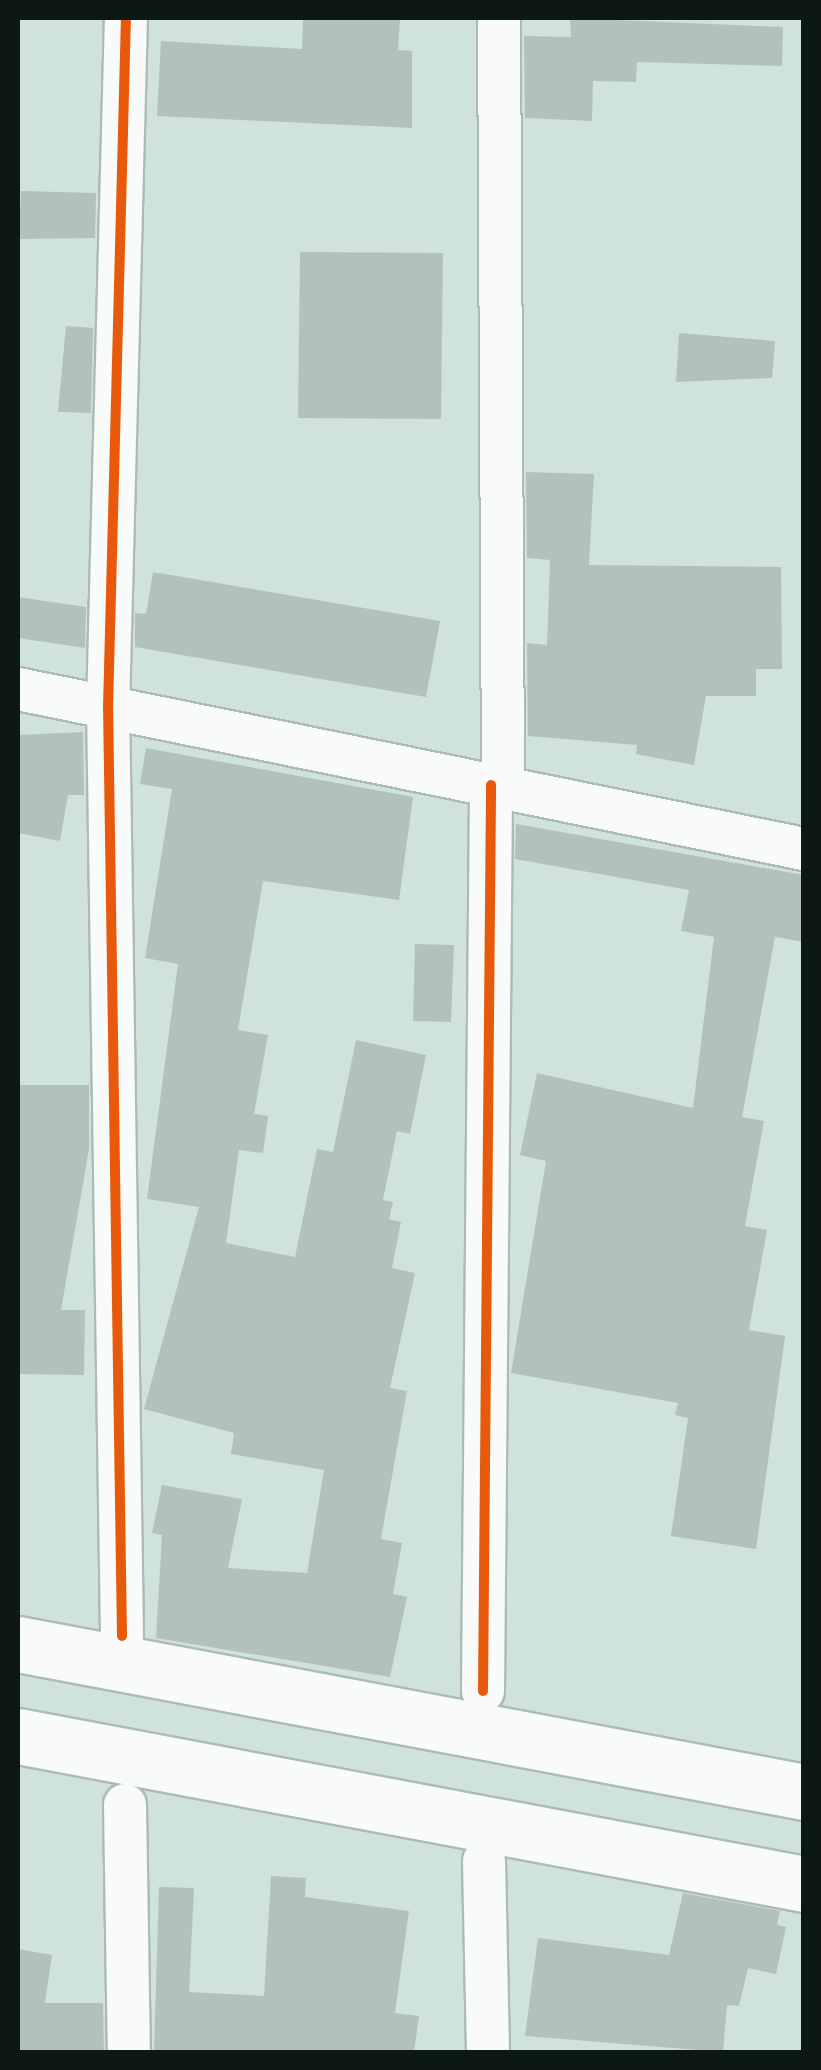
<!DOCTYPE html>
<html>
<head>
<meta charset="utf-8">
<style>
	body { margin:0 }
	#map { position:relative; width:821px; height:2070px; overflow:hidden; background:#d0e2dc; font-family:"Source Sans 3",sans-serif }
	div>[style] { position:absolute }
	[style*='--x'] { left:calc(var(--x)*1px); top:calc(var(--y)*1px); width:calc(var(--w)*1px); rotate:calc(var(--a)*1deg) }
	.building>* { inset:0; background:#b3c1bc }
	.roads { filter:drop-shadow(2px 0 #acbbb6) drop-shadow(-2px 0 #acbbb6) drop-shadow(0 2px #acbbb6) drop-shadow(0 -2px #acbbb6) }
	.minor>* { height:42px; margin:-21px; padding:0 21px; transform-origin:21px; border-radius:21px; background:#f8fbfa }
	.secondary>* { height:55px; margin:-27.5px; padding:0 27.5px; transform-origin:27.5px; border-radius:27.5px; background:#f8fbfa }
	.cycleway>* { height:10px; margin:-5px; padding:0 5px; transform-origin:5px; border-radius:5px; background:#e8590c }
	span { translate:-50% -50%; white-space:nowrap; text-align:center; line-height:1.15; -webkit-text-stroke:8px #c8eade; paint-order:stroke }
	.frame { position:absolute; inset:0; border:20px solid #0c1815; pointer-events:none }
</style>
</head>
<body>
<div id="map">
	<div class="building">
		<div style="clip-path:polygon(303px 18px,400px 18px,398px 50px,412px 51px,412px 128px,157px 116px,161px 41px,302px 49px)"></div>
		<div style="clip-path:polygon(570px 18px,783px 27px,782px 66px,637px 62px,636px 82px,593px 81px,592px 121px,525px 118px,524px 36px,571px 37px)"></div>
		<div style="clip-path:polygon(21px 191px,96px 193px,95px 238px,19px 239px)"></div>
		<div style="clip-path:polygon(300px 252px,443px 253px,441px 419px,298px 418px)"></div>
		<div style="clip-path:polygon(66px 326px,93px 328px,91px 413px,58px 412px)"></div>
		<div style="clip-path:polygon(679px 333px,775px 341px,772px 378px,676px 382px)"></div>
		<div style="clip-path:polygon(526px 472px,594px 474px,589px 565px,781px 567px,782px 669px,756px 669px,756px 696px,706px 696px,694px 765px,636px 754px,637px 745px,528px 736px,527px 643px,547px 645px,550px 560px,527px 558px)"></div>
		<div style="clip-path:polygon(153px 572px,440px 621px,426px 697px,135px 647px,135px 613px,146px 614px)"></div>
		<div style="clip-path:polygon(18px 597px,86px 607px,85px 648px,18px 638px)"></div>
		<div style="clip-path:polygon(83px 732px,84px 795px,68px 795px,60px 841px,18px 833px,18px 735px)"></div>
		<div style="clip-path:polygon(146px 748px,413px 797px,399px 900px,263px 881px,238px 1030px,268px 1035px,254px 1114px,268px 1116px,263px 1153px,239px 1150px,226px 1243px,295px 1257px,317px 1149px,333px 1152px,356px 1040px,426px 1055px,410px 1134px,397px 1131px,383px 1200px,393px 1202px,389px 1219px,401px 1222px,392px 1268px,415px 1273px,390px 1388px,407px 1391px,381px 1539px,402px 1543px,393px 1594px,407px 1597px,390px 1677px,156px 1638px,162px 1535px,152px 1533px,162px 1485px,242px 1499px,228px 1568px,307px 1573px,324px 1470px,231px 1454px,234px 1433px,144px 1409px,199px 1207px,147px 1199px,178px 964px,145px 958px,172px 789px,140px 784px)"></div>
		<div style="clip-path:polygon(516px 824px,804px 875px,804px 942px,775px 937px,742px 1117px,764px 1121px,745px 1226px,767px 1230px,749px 1330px,785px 1336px,756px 1549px,671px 1536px,688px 1418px,675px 1415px,678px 1403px,511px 1373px,546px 1161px,520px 1155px,537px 1073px,693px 1108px,714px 937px,681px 931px,689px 890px,515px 859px)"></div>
		<div style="clip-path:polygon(415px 944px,454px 945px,451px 1022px,413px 1021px)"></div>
		<div style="clip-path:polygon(18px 1085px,89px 1085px,89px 1149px,61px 1310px,85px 1310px,84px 1375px,18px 1374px)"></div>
		<div style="clip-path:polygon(271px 1876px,306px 1878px,305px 1897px,409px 1911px,395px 2013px,419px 2016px,414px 2052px,154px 2052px,159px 1887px,194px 1888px,189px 1992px,264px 1996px)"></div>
		<div style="clip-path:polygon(683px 1893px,780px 1911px,777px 1925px,786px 1927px,776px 1974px,748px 1968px,739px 2006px,727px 2005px,723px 2052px,525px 2036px,538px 1938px,669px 1955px)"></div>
		<div style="clip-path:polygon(18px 1949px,52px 1955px,45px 2003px,103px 2003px,104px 2052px,18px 2052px)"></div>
	</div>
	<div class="roads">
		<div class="minor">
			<div style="--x:499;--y:18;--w:770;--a:89.7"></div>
			<div style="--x:18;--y:689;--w:802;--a:11.51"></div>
			<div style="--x:122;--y:1636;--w:928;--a:-90.86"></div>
			<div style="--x:108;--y:708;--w:690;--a:-88.51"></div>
			<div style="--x:483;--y:1691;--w:906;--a:-89.49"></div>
			<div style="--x:125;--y:1805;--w:247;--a:89.1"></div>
			<div style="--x:484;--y:1861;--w:191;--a:88.8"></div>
		</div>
		<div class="secondary">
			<div style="--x:18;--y:1644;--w:800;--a:10.66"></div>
			<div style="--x:18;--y:1736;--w:800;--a:10.66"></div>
		</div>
	</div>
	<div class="cycleway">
		<div style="--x:122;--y:1636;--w:928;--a:-90.86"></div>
		<div style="--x:108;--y:708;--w:690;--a:-88.51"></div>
		<div style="--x:483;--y:1691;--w:906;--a:-89.49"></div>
	</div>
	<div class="frame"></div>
</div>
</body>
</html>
